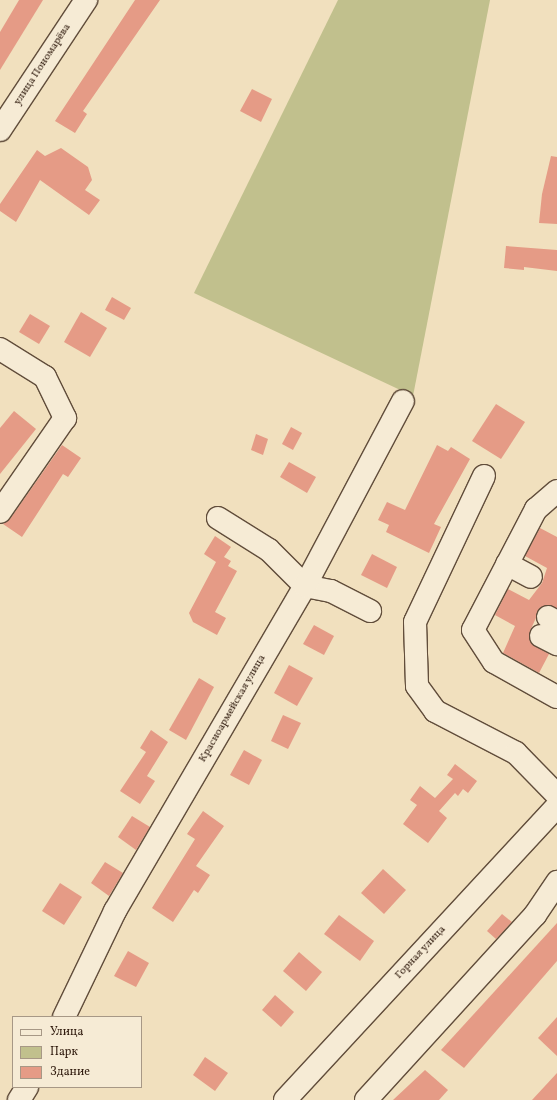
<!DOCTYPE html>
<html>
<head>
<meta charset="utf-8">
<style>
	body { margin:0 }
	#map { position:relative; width:557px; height:1100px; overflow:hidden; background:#f1e0be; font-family:Vollkorn,serif }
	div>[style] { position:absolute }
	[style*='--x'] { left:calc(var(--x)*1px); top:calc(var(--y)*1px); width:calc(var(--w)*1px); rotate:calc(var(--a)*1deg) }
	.green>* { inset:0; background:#c1c08d }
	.building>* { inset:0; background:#e59b86 }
	.roads { filter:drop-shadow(1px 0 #614d3b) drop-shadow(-1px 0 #614d3b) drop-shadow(0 1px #614d3b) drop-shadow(0 -1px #614d3b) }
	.minor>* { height:22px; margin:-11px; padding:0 11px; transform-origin:11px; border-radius:11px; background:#f6ebd5 }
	span { translate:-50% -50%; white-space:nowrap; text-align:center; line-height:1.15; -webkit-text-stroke:3px #f6ebd5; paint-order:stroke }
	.street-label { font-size:11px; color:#311c0f }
	.legend { position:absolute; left:12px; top:1016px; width:130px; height:72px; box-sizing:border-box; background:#f6ebd5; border:1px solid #a79886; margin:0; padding:5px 7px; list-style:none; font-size:12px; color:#311c0f }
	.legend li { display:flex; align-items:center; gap:8px; height:20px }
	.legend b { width:20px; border:1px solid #a79886 }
</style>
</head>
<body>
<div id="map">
	<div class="green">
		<div style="clip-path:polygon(338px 0,490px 0,413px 396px,194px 293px)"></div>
	</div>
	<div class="building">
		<div style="clip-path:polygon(19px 0,43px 0,0 70px,0 32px)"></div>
		<div style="clip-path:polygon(135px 0,160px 0,83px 111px,87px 114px,75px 133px,55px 121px)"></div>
		<div style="clip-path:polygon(252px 89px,272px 99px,261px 122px,240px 111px)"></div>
		<div style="clip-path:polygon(61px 148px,88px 167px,92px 180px,85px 190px,100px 200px,89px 215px,40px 180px,16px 222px,0 211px,0 204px,37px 150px,45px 156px)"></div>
		<div style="clip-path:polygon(551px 156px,557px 157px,557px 224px,539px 223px,542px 194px)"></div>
		<div style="clip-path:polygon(506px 246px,557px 250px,557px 271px,524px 267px,524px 270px,504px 268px)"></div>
		<div style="clip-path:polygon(112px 297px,131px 308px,124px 320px,105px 310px)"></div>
		<div style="clip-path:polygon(81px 312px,107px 328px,90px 357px,64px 342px)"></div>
		<div style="clip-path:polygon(30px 314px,50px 326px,39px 344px,19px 332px)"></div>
		<div style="clip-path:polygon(496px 404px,525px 422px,501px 459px,472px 441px)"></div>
		<div style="clip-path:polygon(14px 411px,36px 429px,0 474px,0 428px)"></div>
		<div style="clip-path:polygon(291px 427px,302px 433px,293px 450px,282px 444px)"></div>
		<div style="clip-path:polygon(256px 434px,268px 439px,263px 455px,251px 450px)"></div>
		<div style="clip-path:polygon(62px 445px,81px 458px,68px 477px,63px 474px,22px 537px,3px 524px,10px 519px)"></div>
		<div style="clip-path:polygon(437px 445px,448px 451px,451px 447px,470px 459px,434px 524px,441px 527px,429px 553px,386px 532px,389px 525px,378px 520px,387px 502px,405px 510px)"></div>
		<div style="clip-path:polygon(289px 462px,316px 477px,307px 493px,280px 477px)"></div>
		<div style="clip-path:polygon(540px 528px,557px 537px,557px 608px,541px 607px,530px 631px,531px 643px,549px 654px,539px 673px,503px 653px,515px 626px,495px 615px,508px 589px,529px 600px,542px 583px,547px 568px,525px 556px)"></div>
		<div style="clip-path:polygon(215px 536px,231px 547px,224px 557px,231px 561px,228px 566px,237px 571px,215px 612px,226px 618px,217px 635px,193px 622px,189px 613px,216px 562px,204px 554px)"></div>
		<div style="clip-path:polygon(372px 554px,397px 567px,387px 588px,361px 575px)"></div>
		<div style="clip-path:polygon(314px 625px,334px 636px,324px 655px,303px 644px)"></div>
		<div style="clip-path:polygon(289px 665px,313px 678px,297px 706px,274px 693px)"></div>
		<div style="clip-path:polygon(199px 678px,214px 687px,186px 740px,169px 730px)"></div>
		<div style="clip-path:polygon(283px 715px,301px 723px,288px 749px,271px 741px)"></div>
		<div style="clip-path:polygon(151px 730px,168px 742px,147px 776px,155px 781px,140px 804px,120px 791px,146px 752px,140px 748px)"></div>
		<div style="clip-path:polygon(244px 750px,262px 760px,249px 785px,230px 775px)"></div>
		<div style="clip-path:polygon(455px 764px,477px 781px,468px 793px,463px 789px,458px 796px,455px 793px,439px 811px,447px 818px,428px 843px,403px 824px,417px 805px,410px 800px,420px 786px,435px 798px,453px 779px,447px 775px)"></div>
		<div style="clip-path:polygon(203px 811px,224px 826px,196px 866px,210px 875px,198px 893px,194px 890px,173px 922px,152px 908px,195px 839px,187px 834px)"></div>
		<div style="clip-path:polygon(132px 816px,150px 827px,136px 850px,118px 837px)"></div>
		<div style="clip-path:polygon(105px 862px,123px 873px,109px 896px,91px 883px)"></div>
		<div style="clip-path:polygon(383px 869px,406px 890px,384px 914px,361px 893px)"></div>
		<div style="clip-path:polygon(60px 883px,82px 897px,64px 925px,42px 911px)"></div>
		<div style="clip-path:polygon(502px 914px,512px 922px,496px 939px,487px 931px)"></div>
		<div style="clip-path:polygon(339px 915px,374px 941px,360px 961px,324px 934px)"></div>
		<div style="clip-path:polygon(557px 923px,557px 961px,464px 1068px,441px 1050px)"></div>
		<div style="clip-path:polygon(128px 951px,149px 963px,136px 987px,114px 976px)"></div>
		<div style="clip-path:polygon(299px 952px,322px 972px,306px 991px,283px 971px)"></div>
		<div style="clip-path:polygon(275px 995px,294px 1012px,281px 1027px,262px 1010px)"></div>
		<div style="clip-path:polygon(557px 1017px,557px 1056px,538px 1038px)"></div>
		<div style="clip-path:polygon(205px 1057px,228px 1073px,215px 1091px,193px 1075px)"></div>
		<div style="clip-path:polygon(425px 1070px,448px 1090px,439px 1100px,393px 1100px)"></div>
		<div style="clip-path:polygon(557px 1073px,557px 1100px,532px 1100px)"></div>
	</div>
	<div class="roads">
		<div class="minor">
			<div style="--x:0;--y:130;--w:156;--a:-56.5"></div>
			<div style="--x:0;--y:349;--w:53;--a:31.9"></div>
			<div style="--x:45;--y:377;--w:46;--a:64"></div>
			<div style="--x:65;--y:418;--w:114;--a:124.7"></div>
			<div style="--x:484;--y:476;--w:161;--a:115.3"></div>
			<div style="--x:415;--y:622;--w:64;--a:88.2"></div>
			<div style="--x:417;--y:686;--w:31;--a:54"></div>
			<div style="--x:435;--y:711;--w:91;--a:27.4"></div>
			<div style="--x:516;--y:753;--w:59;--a:45.7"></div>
			<div style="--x:557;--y:491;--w:28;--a:139"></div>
			<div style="--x:536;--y:509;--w:136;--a:117.5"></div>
			<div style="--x:473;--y:630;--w:38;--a:57"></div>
			<div style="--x:494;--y:662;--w:72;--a:29.1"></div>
			<div style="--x:218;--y:518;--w:60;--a:32.1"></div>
			<div style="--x:269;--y:550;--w:51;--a:45"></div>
			<div style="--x:305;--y:586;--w:26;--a:11"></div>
			<div style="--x:331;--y:591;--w:44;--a:27.1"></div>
			<div style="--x:507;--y:564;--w:27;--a:28"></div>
			<div style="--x:548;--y:617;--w:10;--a:29"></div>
			<div style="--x:541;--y:636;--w:18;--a:27"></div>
			<div style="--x:64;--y:1017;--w:118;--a:-64.3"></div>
			<div style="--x:115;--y:911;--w:376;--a:-59.7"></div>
			<div style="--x:305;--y:586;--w:209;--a:-62.1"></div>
			<div style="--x:19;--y:1100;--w:15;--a:-58"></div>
			<div style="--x:285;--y:1100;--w:401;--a:-47.2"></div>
			<div style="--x:366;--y:1100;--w:251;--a:-47.6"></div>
			<div style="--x:535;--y:915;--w:40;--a:-56"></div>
		</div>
	</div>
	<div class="street-label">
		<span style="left:43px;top:65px;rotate:-57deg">улица Пономарёва</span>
		<span style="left:233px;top:709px;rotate:-60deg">Красноармейская улица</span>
		<span style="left:421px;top:953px;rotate:-47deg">Горная улица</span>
	</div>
	<ul class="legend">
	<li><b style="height:5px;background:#f6ebd5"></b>Улица</li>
	<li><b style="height:11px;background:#c1c08d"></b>Парк</li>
	<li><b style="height:11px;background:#e59b86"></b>Здание</li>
	</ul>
</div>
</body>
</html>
